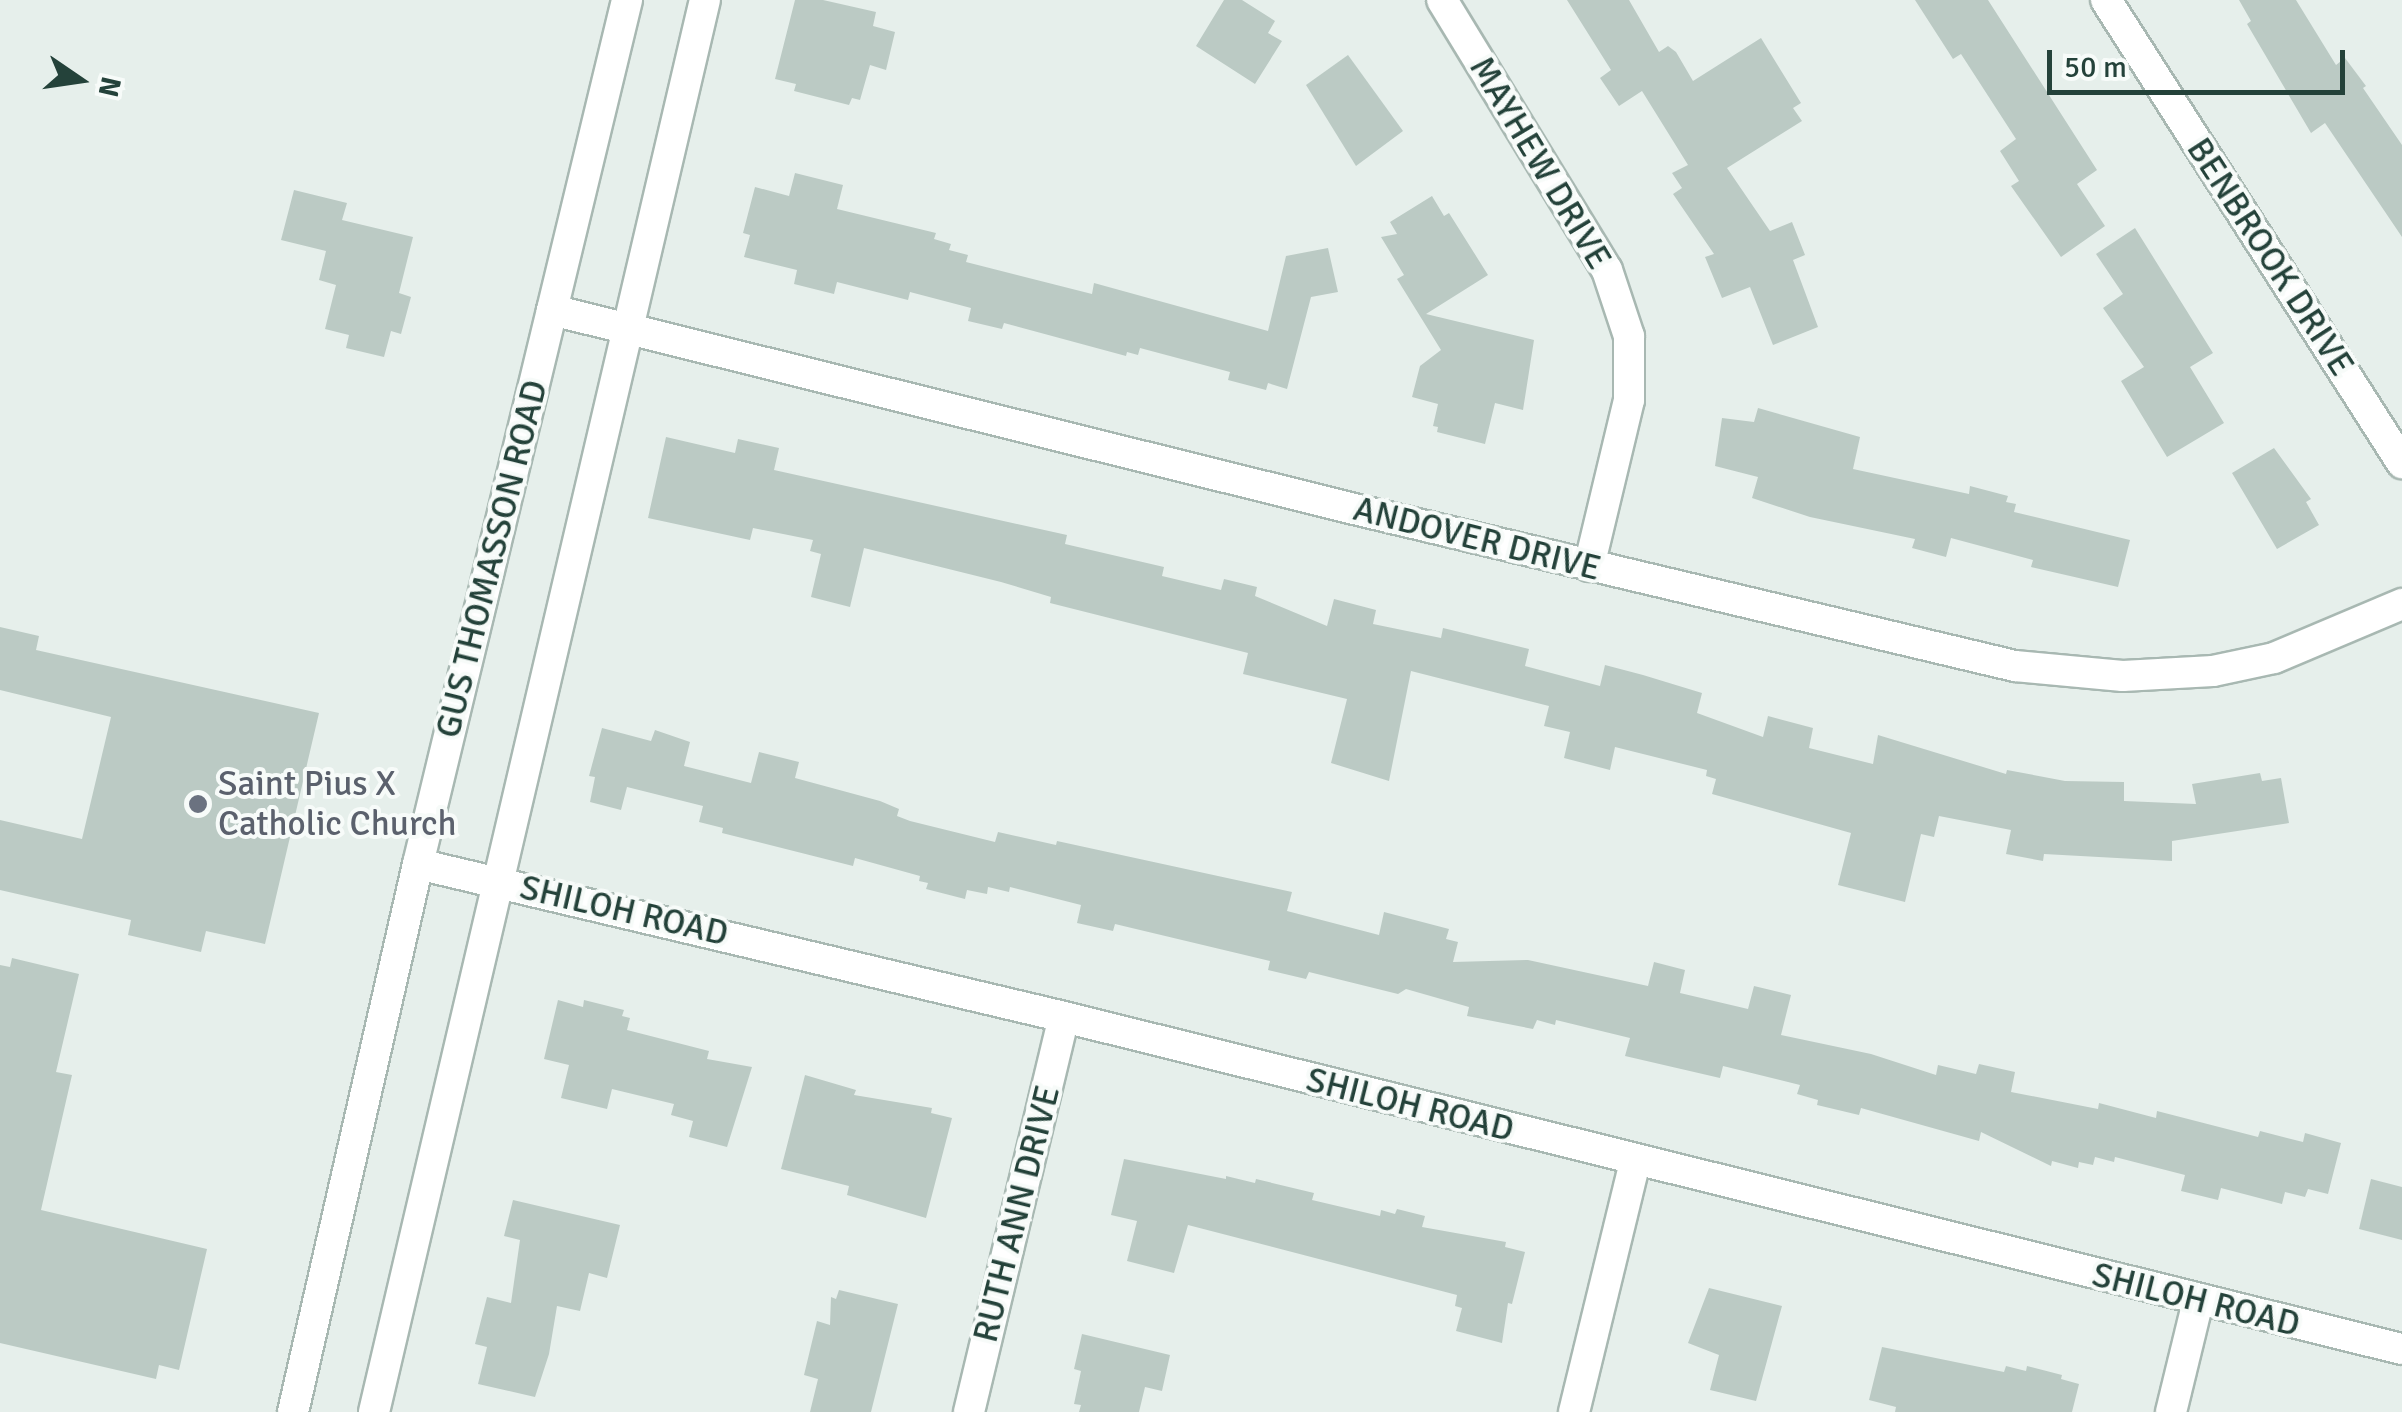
<!DOCTYPE html>
<html>
<head>
<meta charset="utf-8">
<style>
	body { margin:0 }
	#map { position:relative; width:2402px; height:1412px; overflow:hidden; background:#e6efeb; font-family:Signika,sans-serif }
	div>[style] { position:absolute }
	[style*='--x'] { left:calc(var(--x)*1px); top:calc(var(--y)*1px); width:calc(var(--w)*1px); rotate:calc(var(--a)*1deg) }
	.building>* { inset:0; background:#bbcac4 }
	.roads { filter:drop-shadow(2px 0 #a8b8b2) drop-shadow(-2px 0 #a8b8b2) drop-shadow(0 2px #a8b8b2) drop-shadow(0 -2px #a8b8b2) }
	.minor>* { height:30px; margin:-15px; padding:0 15px; transform-origin:15px; border-radius:15px; background:#fff }
	.secondary>* { height:30px; margin:-15px; padding:0 15px; transform-origin:15px; border-radius:15px; background:#fff }
	.dots>* { width:28px; height:28px; translate:-50% -50%; box-sizing:border-box; border:5px solid #f7fbf9; border-radius:50% }
	span { translate:-50% -50%; white-space:nowrap; text-align:center; line-height:1.15; -webkit-text-stroke:8px #f7fbf9; paint-order:stroke }
	.street-label { font-size:35px; color:#24423a }
	.worship-label { font-size:35px; color:#5b616d }
	.left { translate:0 -50%; text-align:left }
	.north { position:absolute; left:30px; top:30px; width:100px; height:100px; -webkit-text-stroke:8px #f7fbf9; paint-order:stroke; rotate:103deg; font-size:28px; font-weight:700; line-height:40px; text-align:center; color:#24423a }
	.north::after { content:''; display:block; margin:auto; width:35px; height:45px; background:#24423a; clip-path:polygon(50% 0,100% 100%,50% 72%,0 100%) }
	.scale { position:absolute; left:2047px; top:50px; width:298px; height:45px; box-sizing:border-box; border:5px solid #24423a; border-top:0; padding-left:12px; font-size:30px; line-height:35px; white-space:nowrap; color:#24423a; -webkit-text-stroke:8px #f7fbf9; paint-order:stroke }
</style>
</head>
<body>
<div id="map">
	<div class="building">
		<div style="clip-path:polygon(795px 0,823px 0,876px 12px,873px 26px,895px 32px,886px 70px,870px 65px,860px 100px,852px 98px,849px 105px,794px 91px,796px 84px,775px 79px)"></div>
		<div style="clip-path:polygon(1224px 0,1242px 0,1275px 21px,1268px 33px,1282px 41px,1255px 84px,1196px 46px)"></div>
		<div style="clip-path:polygon(1567px 0,1629px 0,1659px 52px,1668px 46px,1676px 52px,1693px 81px,1761px 38px,1801px 103px,1793px 108px,1802px 121px,1727px 168px,1770px 231px,1792px 222px,1805px 255px,1793px 260px,1818px 327px,1773px 345px,1750px 287px,1722px 298px,1705px 257px,1714px 254px,1673px 194px,1682px 188px,1672px 173px,1688px 165px,1642px 91px,1619px 106px,1600px 78px,1611px 70px)"></div>
		<div style="clip-path:polygon(1915px 0,1988px 0,2097px 170px,2077px 184px,2105px 226px,2061px 257px,2011px 186px,2019px 181px,2000px 151px,2016px 139px,1961px 54px,1953px 59px)"></div>
		<div style="clip-path:polygon(2239px 0,2296px 0,2336px 65px,2345px 58px,2366px 86px,2363px 88px,2402px 145px,2402px 237px,2325px 123px,2311px 133px,2247px 24px,2251px 21px)"></div>
		<div style="clip-path:polygon(1348px 55px,1403px 131px,1356px 166px,1306px 85px)"></div>
		<div style="clip-path:polygon(795px 173px,843px 185px,837px 209px,936px 233px,934px 239px,951px 244px,949px 250px,968px 255px,966px 262px,1092px 294px,1094px 283px,1268px 331px,1286px 256px,1328px 248px,1338px 292px,1311px 297px,1287px 389px,1268px 383px,1266px 390px,1228px 380px,1230px 372px,1140px 348px,1138px 355px,1127px 352px,1126px 356px,1004px 323px,1002px 329px,968px 321px,971px 308px,910px 292px,908px 300px,837px 282px,834px 294px,794px 284px,797px 270px,744px 257px,750px 235px,743px 233px,755px 187px,789px 196px)"></div>
		<div style="clip-path:polygon(294px 190px,347px 203px,342px 220px,413px 237px,399px 293px,411px 297px,401px 334px,391px 331px,384px 357px,346px 348px,349px 335px,325px 329px,336px 285px,319px 280px,326px 251px,281px 240px)"></div>
		<div style="clip-path:polygon(1432px 196px,1444px 216px,1449px 213px,1488px 275px,1426px 314px,1534px 340px,1523px 410px,1495px 403px,1485px 444px,1437px 432px,1438px 427px,1433px 426px,1438px 404px,1412px 397px,1420px 366px,1441px 350px,1397px 279px,1404px 275px,1381px 237px,1397px 234px,1390px 222px)"></div>
		<div style="clip-path:polygon(2135px 228px,2213px 353px,2190px 367px,2224px 423px,2167px 457px,2121px 381px,2144px 367px,2103px 308px,2123px 294px,2096px 254px)"></div>
		<div style="clip-path:polygon(1758px 408px,1860px 437px,1853px 469px,1969px 494px,1970px 486px,2008px 496px,2006px 502px,2016px 504px,2014px 512px,2130px 540px,2118px 587px,2031px 567px,2033px 560px,1951px 538px,1946px 557px,1912px 548px,1915px 539px,1810px 517px,1752px 498px,1758px 477px,1715px 466px,1722px 418px,1754px 422px)"></div>
		<div style="clip-path:polygon(666px 437px,735px 453px,738px 439px,779px 448px,774px 470px,1067px 535px,1065px 544px,1164px 567px,1162px 576px,1221px 590px,1224px 579px,1257px 587px,1255px 596px,1327px 626px,1334px 599px,1376px 610px,1373px 624px,1441px 638px,1443px 628px,1529px 649px,1525px 666px,1600px 686px,1605px 665px,1643px 675px,1702px 693px,1697px 713px,1763px 737px,1768px 716px,1813px 728px,1809px 748px,1873px 764px,1878px 735px,2006px 774px,2007px 770px,2065px 781px,2124px 782px,2124px 801px,2196px 804px,2192px 784px,2260px 773px,2262px 781px,2281px 778px,2289px 823px,2172px 841px,2172px 861px,2044px 854px,2043px 861px,2006px 854px,2011px 830px,1939px 816px,1934px 837px,1921px 834px,1905px 902px,1838px 885px,1851px 833px,1712px 794px,1716px 779px,1706px 776px,1707px 770px,1615px 747px,1610px 770px,1564px 758px,1570px 732px,1544px 726px,1549px 706px,1411px 671px,1389px 781px,1331px 763px,1347px 699px,1243px 674px,1248px 653px,1050px 603px,1051px 597px,1001px 582px,864px 548px,850px 607px,811px 597px,821px 554px,810px 551px,813px 540px,753px 528px,750px 540px,648px 518px)"></div>
		<div style="clip-path:polygon(2274px 448px,2311px 499px,2306px 502px,2319px 525px,2277px 549px,2232px 473px)"></div>
		<div style="clip-path:polygon(0 627px,39px 636px,36px 650px,319px 713px,265px 944px,206px 931px,201px 952px,128px 935px,131px 920px,0 890px,0 820px,82px 839px,111px 717px,0 690px)"></div>
		<div style="clip-path:polygon(602px 728px,651px 741px,655px 730px,690px 742px,684px 766px,751px 783px,759px 752px,799px 762px,795px 778px,880px 801px,899px 809px,897px 816px,910px 821px,995px 842px,998px 832px,1056px 845px,1057px 841px,1292px 892px,1287px 911px,1379px 935px,1384px 912px,1449px 929px,1446px 939px,1458px 942px,1453px 962px,1528px 960px,1648px 986px,1654px 962px,1685px 970px,1680px 993px,1748px 1009px,1754px 986px,1791px 995px,1781px 1035px,1871px 1054px,1936px 1075px,1938px 1065px,1976px 1074px,1979px 1064px,2015px 1072px,2011px 1092px,2098px 1109px,2099px 1103px,2156px 1118px,2157px 1111px,2258px 1137px,2260px 1131px,2303px 1142px,2305px 1133px,2341px 1143px,2328px 1194px,2308px 1189px,2305px 1197px,2285px 1192px,2282px 1204px,2221px 1188px,2218px 1200px,2181px 1191px,2185px 1175px,2115px 1157px,2114px 1162px,2095px 1157px,2093px 1165px,2079px 1162px,2078px 1168px,2052px 1161px,2051px 1166px,1981px 1132px,1979px 1141px,1861px 1108px,1859px 1115px,1817px 1105px,1818px 1100px,1797px 1094px,1800px 1085px,1723px 1066px,1720px 1078px,1625px 1056px,1630px 1038px,1556px 1020px,1555px 1025px,1537px 1020px,1533px 1029px,1467px 1016px,1469px 1007px,1406px 989px,1398px 994px,1309px 972px,1306px 979px,1268px 970px,1270px 961px,1115px 924px,1113px 931px,1077px 923px,1081px 905px,1010px 887px,1009px 892px,988px 887px,987px 894px,967px 890px,965px 899px,926px 889px,928px 883px,919px 881px,920px 876px,855px 858px,853px 866px,722px 833px,723px 828px,699px 822px,703px 806px,627px 787px,621px 810px,590px 802px,595px 777px,589px 776px)"></div>
		<div style="clip-path:polygon(12px 958px,79px 974px,56px 1072px,72px 1075px,41px 1210px,207px 1249px,179px 1370px,159px 1365px,156px 1379px,0 1343px,0 965px,10px 967px)"></div>
		<div style="clip-path:polygon(558px 1000px,583px 1007px,584px 1000px,624px 1010px,622px 1016px,630px 1018px,627px 1030px,709px 1051px,707px 1059px,752px 1067px,727px 1147px,689px 1137px,693px 1121px,671px 1115px,674px 1104px,612px 1089px,607px 1109px,561px 1098px,569px 1065px,544px 1059px)"></div>
		<div style="clip-path:polygon(805px 1075px,856px 1090px,854px 1095px,932px 1108px,931px 1113px,952px 1118px,926px 1218px,847px 1195px,849px 1186px,781px 1169px)"></div>
		<div style="clip-path:polygon(1124px 1159px,1226px 1179px,1226px 1176px,1255px 1183px,1256px 1179px,1314px 1193px,1312px 1200px,1380px 1216px,1381px 1210px,1395px 1214px,1397px 1209px,1425px 1216px,1422px 1227px,1506px 1242px,1505px 1247px,1525px 1252px,1512px 1304px,1508px 1303px,1502px 1343px,1456px 1331px,1462px 1308px,1455px 1306px,1457px 1295px,1188px 1225px,1174px 1273px,1127px 1261px,1137px 1221px,1111px 1215px)"></div>
		<div style="clip-path:polygon(2371px 1179px,2402px 1187px,2402px 1240px,2359px 1229px)"></div>
		<div style="clip-path:polygon(513px 1200px,620px 1225px,607px 1278px,589px 1273px,580px 1311px,557px 1306px,549px 1354px,535px 1397px,478px 1384px,487px 1347px,475px 1344px,487px 1297px,511px 1303px,520px 1240px,504px 1236px)"></div>
		<div style="clip-path:polygon(1709px 1288px,1782px 1306px,1756px 1401px,1710px 1390px,1719px 1355px,1688px 1343px)"></div>
		<div style="clip-path:polygon(839px 1290px,898px 1304px,871px 1412px,810px 1412px,818px 1379px,804px 1375px,817px 1321px,830px 1325px,831px 1297px,836px 1299px)"></div>
		<div style="clip-path:polygon(1082px 1334px,1170px 1355px,1162px 1391px,1145px 1387px,1139px 1412px,1079px 1412px,1081px 1405px,1074px 1404px,1081px 1371px,1074px 1369px)"></div>
		<div style="clip-path:polygon(1882px 1347px,2004px 1372px,2006px 1366px,2026px 1371px,2027px 1366px,2062px 1375px,2061px 1379px,2079px 1384px,2072px 1412px,1895px 1412px,1896px 1407px,1869px 1400px)"></div>
	</div>
	<div class="roads">
		<div class="minor">
			<div style="--x:1442;--y:0;--w:316;--a:58.6"></div>
			<div style="--x:1607;--y:270;--w:70;--a:71.6"></div>
			<div style="--x:1629;--y:336;--w:64;--a:90"></div>
			<div style="--x:1629;--y:400;--w:171;--a:103.5"></div>
			<div style="--x:2106;--y:0;--w:550;--a:57.41"></div>
			<div style="--x:552;--y:310;--w:822;--a:13.93"></div>
			<div style="--x:1350;--y:508;--w:684;--a:13.37"></div>
			<div style="--x:2015;--y:666;--w:108;--a:5.3"></div>
			<div style="--x:2123;--y:676;--w:90;--a:-3.2"></div>
			<div style="--x:2213;--y:671;--w:62;--a:-12"></div>
			<div style="--x:2274;--y:658;--w:139;--a:-22.9"></div>
			<div style="--x:418;--y:864;--w:664;--a:13.32"></div>
			<div style="--x:1064;--y:1017;--w:1379;--a:13.94"></div>
			<div style="--x:969;--y:1412;--w:406;--a:-76.5"></div>
			<div style="--x:1574;--y:1412;--w:257;--a:-76.3"></div>
			<div style="--x:2171;--y:1412;--w:114;--a:-76.3"></div>
		</div>
		<div class="secondary">
			<div style="--x:293;--y:1412;--w:562;--a:-77.15"></div>
			<div style="--x:418;--y:864;--w:889;--a:-76.4"></div>
			<div style="--x:374;--y:1412;--w:1450;--a:-76.81"></div>
		</div>
	</div>
	<div class="dots">
		<div style="left:198px;top:804px;background:#6b7280"></div>
	</div>
	<div class="street-label">
		<span style="left:1540px;top:163px;rotate:59deg">MAYHEW DRIVE</span>
		<span style="left:2270px;top:257px;rotate:57deg">BENBROOK DRIVE</span>
		<span style="left:1477px;top:539px;rotate:14deg">ANDOVER DRIVE</span>
		<span style="left:492px;top:559px;rotate:-76deg">GUS THOMASSON ROAD</span>
		<span style="left:624px;top:911px;rotate:13deg">SHILOH ROAD</span>
		<span style="left:1410px;top:1105px;rotate:14deg">SHILOH ROAD</span>
		<span style="left:1017px;top:1214px;rotate:-76deg">RUTH ANN DRIVE</span>
		<span style="left:2196px;top:1300px;rotate:14deg">SHILOH ROAD</span>
	</div>
	<div class="worship-label">
		<span class="left" style="left:218px;top:804px">Saint Pius X<br>Catholic Church</span>
	</div>
	<div class="north">N</div>
	<div class="scale">50 m</div>
</div>
</body>
</html>
